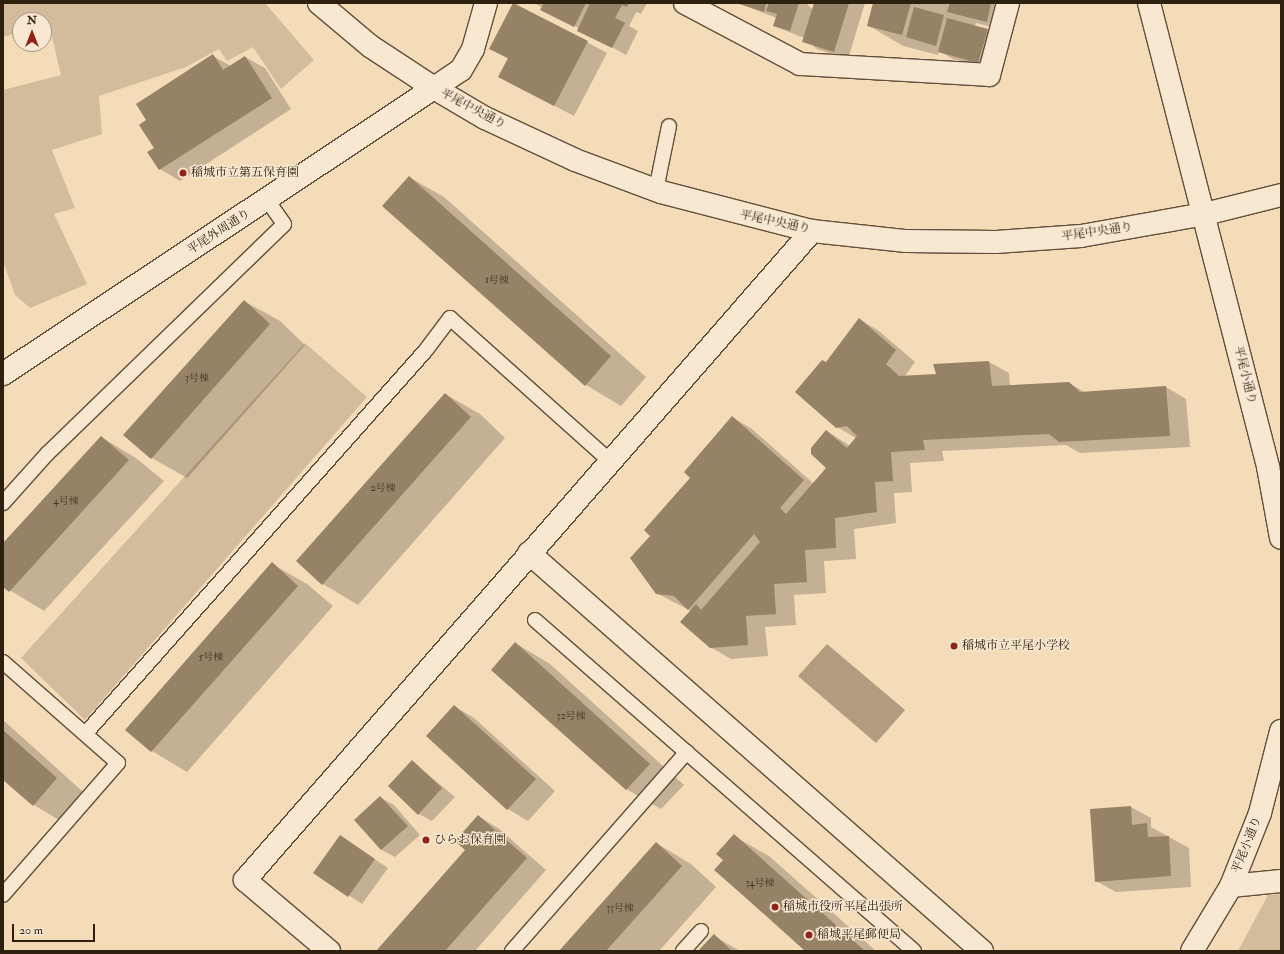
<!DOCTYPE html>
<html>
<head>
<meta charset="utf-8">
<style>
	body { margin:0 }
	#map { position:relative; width:1284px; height:954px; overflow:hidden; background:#f5dcb9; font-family:"IM FELL Double Pica","Noto Serif JP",serif }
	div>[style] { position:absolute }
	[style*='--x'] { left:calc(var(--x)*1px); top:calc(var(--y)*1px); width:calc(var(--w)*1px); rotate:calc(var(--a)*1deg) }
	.green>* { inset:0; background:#d3bc9c }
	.water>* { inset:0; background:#b19c7f }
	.shadow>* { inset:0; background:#0003 }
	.building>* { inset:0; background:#958267 }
	.roads { filter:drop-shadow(1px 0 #604f3a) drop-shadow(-1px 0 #604f3a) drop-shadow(0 1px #604f3a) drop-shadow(0 -1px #604f3a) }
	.lane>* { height:14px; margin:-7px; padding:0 7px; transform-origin:7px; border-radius:7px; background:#f8e8d2 }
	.street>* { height:22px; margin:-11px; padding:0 11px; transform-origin:11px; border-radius:11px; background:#f8e8d2 }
	.secondary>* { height:22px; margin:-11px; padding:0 11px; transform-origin:11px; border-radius:11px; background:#f8e8d2 }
	.dots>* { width:11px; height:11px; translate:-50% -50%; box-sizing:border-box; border:2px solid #f8e8d2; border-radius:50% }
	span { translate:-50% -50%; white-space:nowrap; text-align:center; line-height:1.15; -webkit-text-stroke:3px #f8e8d2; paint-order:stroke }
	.number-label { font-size:10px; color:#483825 }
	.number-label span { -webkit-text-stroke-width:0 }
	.street-label { font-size:12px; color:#2e200f }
	.poi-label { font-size:12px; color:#2e200f }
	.left { translate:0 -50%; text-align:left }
	.frame { position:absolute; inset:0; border:4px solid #2e200f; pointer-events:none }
	.north { position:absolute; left:12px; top:12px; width:40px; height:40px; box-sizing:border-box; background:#f8e8d2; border:1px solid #a79884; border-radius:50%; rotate:0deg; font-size:11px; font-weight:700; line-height:16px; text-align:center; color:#2e200f }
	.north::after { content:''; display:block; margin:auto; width:14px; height:18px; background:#8f2418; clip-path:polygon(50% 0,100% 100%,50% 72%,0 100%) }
	.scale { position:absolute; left:12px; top:924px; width:83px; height:18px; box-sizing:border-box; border:2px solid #2e200f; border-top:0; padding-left:5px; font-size:12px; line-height:14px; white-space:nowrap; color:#2e200f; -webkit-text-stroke:3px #f8e8d2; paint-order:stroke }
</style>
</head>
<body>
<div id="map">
	<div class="green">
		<div style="clip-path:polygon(3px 3px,265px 3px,314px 60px,281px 89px,253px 47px,227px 61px,219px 49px,186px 67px,99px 96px,102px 134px,52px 150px,75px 208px,54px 214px,87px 284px,30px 308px,15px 295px,3px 261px,3px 90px,61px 75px,49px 24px,44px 25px,44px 20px,20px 20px,20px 32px,3px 37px)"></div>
		<div style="clip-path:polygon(305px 343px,367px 397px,85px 720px,21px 658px)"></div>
		<div style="clip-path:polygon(1281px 894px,1281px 951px,1238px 951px,1268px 895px)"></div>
	</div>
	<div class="water">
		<div style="clip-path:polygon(827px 644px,905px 710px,876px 743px,798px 676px)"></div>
	</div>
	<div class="shadow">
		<div style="clip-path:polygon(514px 3px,607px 53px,574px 116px,499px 77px,508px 59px,491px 49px)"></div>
		<div style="clip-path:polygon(534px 3px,647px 3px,641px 14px,636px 12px,629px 26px,638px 31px,626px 55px)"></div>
		<div style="clip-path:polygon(739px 3px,806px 3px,813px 10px,816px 3px,865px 3px,848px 59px,817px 49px,804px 38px,774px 26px,776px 18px)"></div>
		<div style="clip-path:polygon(874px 3px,1007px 3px,1000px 29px,976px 23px,975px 26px,1001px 37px,992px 70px,953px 59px,939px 51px,938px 55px,903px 46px,868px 25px)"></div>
		<div style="clip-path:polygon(213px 56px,231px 66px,245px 57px,265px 68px,291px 109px,180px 181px,160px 169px,147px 120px)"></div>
		<div style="clip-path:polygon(409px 177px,444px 197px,646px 377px,621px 406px,586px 385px,384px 206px)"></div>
		<div style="clip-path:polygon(244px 301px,280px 321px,305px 345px,187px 478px,152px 458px)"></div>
		<div style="clip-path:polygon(859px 319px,879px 331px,915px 362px,905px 376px,937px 375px,989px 362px,1009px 373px,1010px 386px,1069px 383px,1086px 393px,1166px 387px,1186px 399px,1190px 447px,1080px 453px,1066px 445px,942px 451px,944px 461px,910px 463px,912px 492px,894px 493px,896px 523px,854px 529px,856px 559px,824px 561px,826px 593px,794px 595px,796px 625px,765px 627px,768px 656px,731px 659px,710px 647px,691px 611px,656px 593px,651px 536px,732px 417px,752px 429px,814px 484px,828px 468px,827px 431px,850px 446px,856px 438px,837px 427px,827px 364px)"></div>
		<div style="clip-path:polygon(445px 394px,480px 414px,505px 438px,358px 605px,323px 584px,297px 561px)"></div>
		<div style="clip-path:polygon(101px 437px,136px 458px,164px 481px,44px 611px,3px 586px,3px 545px)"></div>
		<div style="clip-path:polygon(272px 564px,307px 584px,333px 606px,187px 772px,152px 751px,127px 730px)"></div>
		<div style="clip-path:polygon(515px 643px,550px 664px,684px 785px,661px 809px,626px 789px)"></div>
		<div style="clip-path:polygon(454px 706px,474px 718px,555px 791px,528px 821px,508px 809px)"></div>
		<div style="clip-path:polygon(3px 720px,91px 799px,69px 826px,34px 805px,3px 778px)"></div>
		<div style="clip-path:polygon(413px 762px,455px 797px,432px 821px,419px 814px)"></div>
		<div style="clip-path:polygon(380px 797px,394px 805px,420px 835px,395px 857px,382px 850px,355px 820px)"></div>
		<div style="clip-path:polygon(1131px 807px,1151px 818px,1151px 827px,1189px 848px,1191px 887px,1116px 892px,1096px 881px)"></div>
		<div style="clip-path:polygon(478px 816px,498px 828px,546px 870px,475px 951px,377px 951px,466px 850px)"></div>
		<div style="clip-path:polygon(340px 836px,388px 868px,362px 904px,315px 873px)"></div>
		<div style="clip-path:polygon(734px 836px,769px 856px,876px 951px,807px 951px,725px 860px)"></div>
		<div style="clip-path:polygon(656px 843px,691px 864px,716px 887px,659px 951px,560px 951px)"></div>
		<div style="clip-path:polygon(714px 936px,740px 951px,700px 951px)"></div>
	</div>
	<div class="building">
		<div style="clip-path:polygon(513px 3px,588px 41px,554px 106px,498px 77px,508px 58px,489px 49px)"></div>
		<div style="clip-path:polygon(544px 3px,586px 3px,574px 27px,540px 10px)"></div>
		<div style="clip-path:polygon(590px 3px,629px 3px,627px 7px,622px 5px,615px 18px,625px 23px,612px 48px,577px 31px)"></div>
		<div style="clip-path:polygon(736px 3px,766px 3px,764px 12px)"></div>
		<div style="clip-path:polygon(769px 3px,799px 3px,790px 31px,773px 26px,777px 14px,766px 11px)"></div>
		<div style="clip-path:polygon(814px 3px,849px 3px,834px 52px,802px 42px)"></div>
		<div style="clip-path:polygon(873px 3px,911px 3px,902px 35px,867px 26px)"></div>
		<div style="clip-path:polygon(950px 3px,991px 3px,987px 22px,947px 12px)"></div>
		<div style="clip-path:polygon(914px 7px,944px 15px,936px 46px,906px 37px)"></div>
		<div style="clip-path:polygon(947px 18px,988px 29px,978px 63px,938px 52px)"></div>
		<div style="clip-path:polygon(213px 54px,223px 70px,245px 56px,272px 98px,159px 170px,147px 152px,154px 148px,139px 125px,146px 120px,136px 104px)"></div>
		<div style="clip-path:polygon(409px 176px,611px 356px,585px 386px,382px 206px)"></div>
		<div style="clip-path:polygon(244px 300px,270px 324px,151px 459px,123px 435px)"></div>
		<div style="clip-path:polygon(859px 318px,896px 350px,886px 364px,899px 376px,936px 374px,933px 364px,989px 361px,992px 386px,1069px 382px,1080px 392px,1166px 386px,1170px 436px,1059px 442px,1049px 434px,923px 440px,925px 450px,891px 452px,893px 481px,875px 482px,877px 512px,835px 518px,836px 548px,805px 550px,807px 582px,774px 584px,776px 614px,746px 616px,748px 645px,710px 648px,680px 622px,696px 604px,701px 610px,760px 542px,754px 534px,688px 610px,674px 596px,656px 594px,630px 558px,650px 536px,644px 530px,690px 478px,684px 472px,732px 416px,804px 480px,780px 508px,786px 514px,826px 468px,811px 454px,811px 448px,826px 430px,847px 448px,857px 436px,847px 426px,836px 428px,795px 392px,822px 360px,826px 362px)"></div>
		<div style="clip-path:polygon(445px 393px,471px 417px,322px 585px,296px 561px)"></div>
		<div style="clip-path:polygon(101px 436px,129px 460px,9px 592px,3px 587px,3px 543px)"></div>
		<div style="clip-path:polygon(272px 562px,298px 586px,151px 752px,125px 730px)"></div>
		<div style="clip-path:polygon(515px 642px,650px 764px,626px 790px,491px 670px)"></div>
		<div style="clip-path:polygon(454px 705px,536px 779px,507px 810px,426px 736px)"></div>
		<div style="clip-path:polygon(3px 730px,57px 778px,33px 806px,3px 780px)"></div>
		<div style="clip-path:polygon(412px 760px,442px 788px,418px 815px,388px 786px)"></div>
		<div style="clip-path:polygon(380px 796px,408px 826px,381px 850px,354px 820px)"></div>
		<div style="clip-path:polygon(1131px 806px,1132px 825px,1147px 823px,1148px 837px,1169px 836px,1171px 876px,1095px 882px,1090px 809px)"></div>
		<div style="clip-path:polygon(478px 815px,527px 858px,445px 951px,376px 951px,465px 850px,455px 841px)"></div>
		<div style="clip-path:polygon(734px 834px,865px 951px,805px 951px,746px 898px,714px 870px,723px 860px,716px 854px)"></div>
		<div style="clip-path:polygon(340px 835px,375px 859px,348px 897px,313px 873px)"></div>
		<div style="clip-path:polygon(656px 842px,682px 866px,606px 951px,559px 951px)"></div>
		<div style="clip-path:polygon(714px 934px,732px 951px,698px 951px)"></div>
	</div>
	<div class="roads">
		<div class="lane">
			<div style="--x:656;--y:190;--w:65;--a:-78.5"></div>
			<div style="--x:3;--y:503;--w:66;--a:-48.1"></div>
			<div style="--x:47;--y:454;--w:330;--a:-44.1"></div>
			<div style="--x:284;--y:224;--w:29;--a:-125"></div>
			<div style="--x:535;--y:620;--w:503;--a:41.13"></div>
			<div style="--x:3;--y:662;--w:153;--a:41.3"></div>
			<div style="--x:118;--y:763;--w:175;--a:131.1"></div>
			<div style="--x:85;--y:734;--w:514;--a:-48.39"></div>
			<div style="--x:426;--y:350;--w:40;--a:-53"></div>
			<div style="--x:450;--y:318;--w:216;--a:41.8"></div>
			<div style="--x:512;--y:951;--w:265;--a:-48.7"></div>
			<div style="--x:683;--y:951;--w:27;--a:-48"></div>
		</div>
		<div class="street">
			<div style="--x:685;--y:3;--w:130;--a:27.9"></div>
			<div style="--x:800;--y:64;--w:189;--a:3.3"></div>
			<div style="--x:989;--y:75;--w:74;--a:-75.2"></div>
			<div style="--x:434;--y:88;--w:32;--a:-34"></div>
			<div style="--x:461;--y:70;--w:24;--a:-60"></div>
			<div style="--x:473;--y:49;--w:48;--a:-74.2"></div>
			<div style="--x:529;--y:553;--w:603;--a:41.3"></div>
			<div style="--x:1231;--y:886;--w:50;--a:-5.7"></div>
			<div style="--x:329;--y:951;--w:110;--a:-139.8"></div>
			<div style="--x:245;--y:880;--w:862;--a:-48.86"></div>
		</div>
		<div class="secondary">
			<div style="--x:319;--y:3;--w:67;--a:40.1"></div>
			<div style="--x:370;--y:46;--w:77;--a:33.3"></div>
			<div style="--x:434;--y:88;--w:59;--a:30.5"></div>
			<div style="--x:485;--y:118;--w:99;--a:25"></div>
			<div style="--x:575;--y:160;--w:92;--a:20.4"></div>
			<div style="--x:661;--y:192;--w:156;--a:14.5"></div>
			<div style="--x:812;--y:231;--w:95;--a:6.1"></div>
			<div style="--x:906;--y:241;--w:90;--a:0.6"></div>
			<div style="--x:996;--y:242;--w:85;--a:-4"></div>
			<div style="--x:1081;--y:236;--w:126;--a:-10.1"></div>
			<div style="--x:1205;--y:214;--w:78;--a:-14"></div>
			<div style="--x:1149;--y:3;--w:479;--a:75.6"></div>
			<div style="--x:1268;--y:467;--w:72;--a:79.6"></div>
			<div style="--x:3;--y:374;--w:517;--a:-33.57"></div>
			<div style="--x:1192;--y:951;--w:76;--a:-59"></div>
			<div style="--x:1231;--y:886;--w:79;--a:-68.3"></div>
			<div style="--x:1260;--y:813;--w:85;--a:-75.6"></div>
		</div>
	</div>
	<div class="dots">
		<div style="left:183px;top:173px;background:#8f2418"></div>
		<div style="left:954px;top:646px;background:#8f2418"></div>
		<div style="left:426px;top:840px;background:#8f2418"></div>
		<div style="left:775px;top:907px;background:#8f2418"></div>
		<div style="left:809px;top:935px;background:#8f2418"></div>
	</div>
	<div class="number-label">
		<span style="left:497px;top:281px">1号棟</span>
		<span style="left:197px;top:379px">3号棟</span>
		<span style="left:383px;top:489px">2号棟</span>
		<span style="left:66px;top:502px">4号棟</span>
		<span style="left:211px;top:658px">5号棟</span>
		<span style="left:571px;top:717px">32号棟</span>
		<span style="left:760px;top:884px">34号棟</span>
		<span style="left:620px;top:909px">33号棟</span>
	</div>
	<div class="street-label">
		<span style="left:473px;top:109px;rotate:28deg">平尾中央通り</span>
		<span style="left:775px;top:222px;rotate:12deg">平尾中央通り</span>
		<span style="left:219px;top:232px;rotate:-33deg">平尾外周通り</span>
		<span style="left:1097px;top:232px;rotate:-8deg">平尾中央通り</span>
		<span style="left:1245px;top:375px;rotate:76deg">平尾小通り</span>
		<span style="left:1247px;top:845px;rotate:-68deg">平尾小通り</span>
	</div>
	<div class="poi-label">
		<span class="left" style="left:191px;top:173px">稲城市立第五保育園</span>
		<span class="left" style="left:962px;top:646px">稲城市立平尾小学校</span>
		<span class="left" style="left:434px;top:840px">ひらお保育園</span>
		<span class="left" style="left:783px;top:907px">稲城市役所平尾出張所</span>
		<span class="left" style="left:817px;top:935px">稲城平尾郵便局</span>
	</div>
	<div class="frame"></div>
	<div class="north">N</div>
	<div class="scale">20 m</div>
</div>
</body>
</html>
